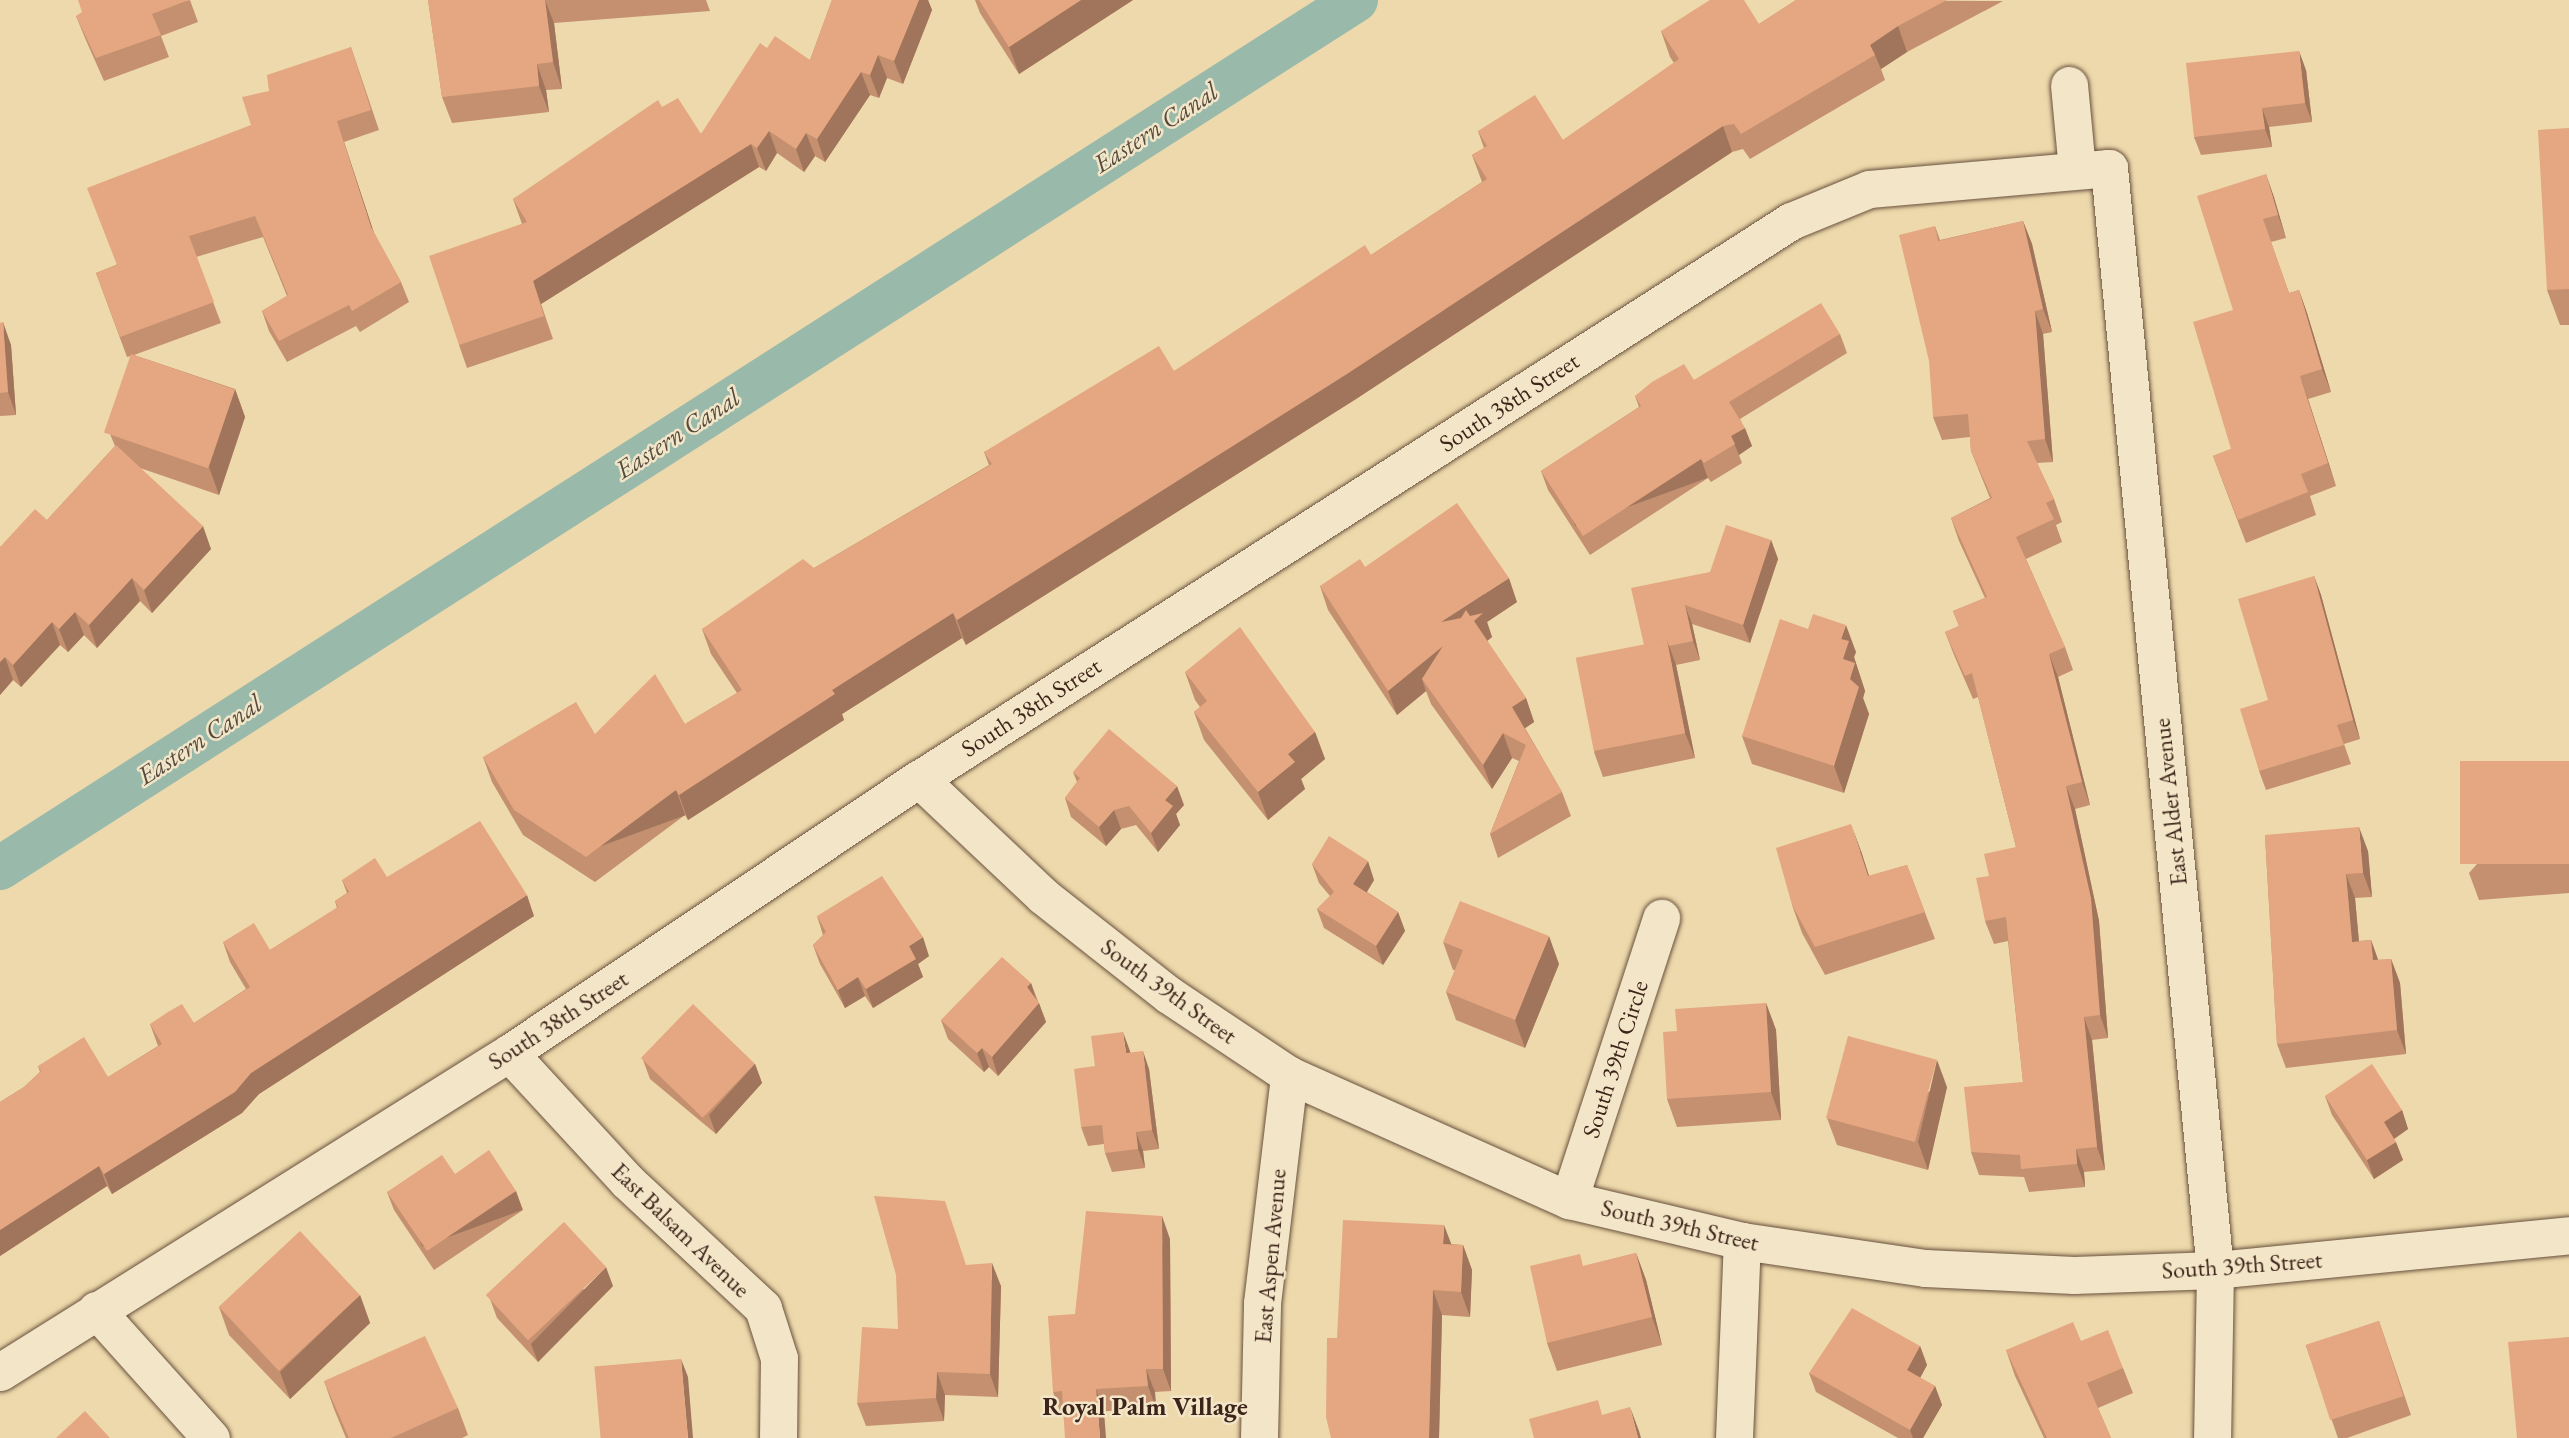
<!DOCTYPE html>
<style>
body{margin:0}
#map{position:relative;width:2569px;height:1438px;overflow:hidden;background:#edd9ab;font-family:"EB Garamond",serif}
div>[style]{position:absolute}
.canal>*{height:44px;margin:-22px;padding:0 22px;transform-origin:22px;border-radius:22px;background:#99baab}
.roads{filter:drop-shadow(0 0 2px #69513e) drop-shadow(0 0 2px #69513e)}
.street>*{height:37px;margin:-18.5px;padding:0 18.5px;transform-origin:18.5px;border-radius:18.5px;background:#f3e6c8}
.wall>*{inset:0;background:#c49070}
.shaded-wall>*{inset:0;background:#a0755b;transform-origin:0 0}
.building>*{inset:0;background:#e4a782;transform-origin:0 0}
span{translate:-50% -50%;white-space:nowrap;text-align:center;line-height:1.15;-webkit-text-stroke:5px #f3e6c8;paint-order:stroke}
.street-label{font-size:24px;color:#3d241a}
.water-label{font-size:26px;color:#544a3e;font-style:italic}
.neighbourhood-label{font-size:26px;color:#3d241a;font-weight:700}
</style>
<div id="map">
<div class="canal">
<div style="left:0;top:868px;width:1610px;rotate:-32.62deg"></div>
</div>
<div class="roads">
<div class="street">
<div style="left:2069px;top:85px;width:85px;rotate:84.6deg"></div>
<div style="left:919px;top:779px;width:170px;rotate:43.3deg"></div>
<div style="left:1043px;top:896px;width:160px;rotate:38.2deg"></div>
<div style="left:1169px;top:995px;width:144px;rotate:33.7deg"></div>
<div style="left:1289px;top:1075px;width:307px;rotate:24.1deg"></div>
<div style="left:1569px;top:1200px;width:178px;rotate:13.3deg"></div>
<div style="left:1742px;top:1241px;width:185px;rotate:8.4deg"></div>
<div style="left:1925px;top:1268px;width:149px;rotate:2.7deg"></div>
<div style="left:2074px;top:1275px;width:141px;rotate:-2deg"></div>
<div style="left:2215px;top:1270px;width:356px;rotate:-5.6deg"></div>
<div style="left:509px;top:1053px;width:174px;rotate:47.3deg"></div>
<div style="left:627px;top:1181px;width:186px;rotate:43deg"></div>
<div style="left:763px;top:1308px;width:52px;rotate:72.3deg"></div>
<div style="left:779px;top:1358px;width:80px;rotate:90.7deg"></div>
<div style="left:1569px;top:1200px;width:297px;rotate:-71.9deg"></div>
<div style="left:96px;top:1310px;width:172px;rotate:48.1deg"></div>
<div style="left:0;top:1372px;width:601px;rotate:-32.08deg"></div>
<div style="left:509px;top:1053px;width:493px;rotate:-33.8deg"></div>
<div style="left:919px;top:779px;width:1035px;rotate:-32.62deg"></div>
<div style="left:1791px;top:221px;width:84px;rotate:-22.3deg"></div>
<div style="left:1869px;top:189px;width:241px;rotate:-5deg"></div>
<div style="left:2109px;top:168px;width:1107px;rotate:84.51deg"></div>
<div style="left:2215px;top:1270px;width:168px;rotate:91deg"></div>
<div style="left:1259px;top:1438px;width:135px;rotate:-88.7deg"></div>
<div style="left:1262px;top:1303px;width:230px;rotate:-83.2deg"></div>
<div style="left:1734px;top:1438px;width:197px;rotate:-87.7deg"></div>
</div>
</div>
<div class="wall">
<div style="clip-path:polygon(190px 0,198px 22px,161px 36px,169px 57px,104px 81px,85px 38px,76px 16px)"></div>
<div style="clip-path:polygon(428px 0,706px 0,710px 11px,554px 23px,562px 89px,546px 90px,549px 112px,452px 123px,442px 97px)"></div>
<div style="clip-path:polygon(832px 0,928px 0,932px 10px,903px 84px,887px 78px,879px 98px,870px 95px,825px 162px,815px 156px,804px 172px,777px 153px,766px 171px,759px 167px,541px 304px,553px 339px,467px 368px,459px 345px,522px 224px,513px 199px,662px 107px,701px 134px,767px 48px,810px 60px)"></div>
<div style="clip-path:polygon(975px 0,1133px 0,1019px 74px,980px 13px)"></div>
<div style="clip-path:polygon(1796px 0,2003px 1px,1907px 52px,1881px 69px,1885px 80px,1750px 159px,1743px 149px,1732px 152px,1356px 399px,966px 645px,962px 638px,842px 714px,844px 720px,688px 820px,685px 815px,595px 882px,523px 835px,492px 782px,483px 757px,595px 734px,685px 724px,737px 693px,711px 654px,702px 629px,814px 568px,989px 465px,984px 452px,1174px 371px,1371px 255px,1482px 182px,1472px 155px,1484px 148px,1478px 131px,1563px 140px,1674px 63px,1670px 57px,1661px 31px,1759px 24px)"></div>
<div style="clip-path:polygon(351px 47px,379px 130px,344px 142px,373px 231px,401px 282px,409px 302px,360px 332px,356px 326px,287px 362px,269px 331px,262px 311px,287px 296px,263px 237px,196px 257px,221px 323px,134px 355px,235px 389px,245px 417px,219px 495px,140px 468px,211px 549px,152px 613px,140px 601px,97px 648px,84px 635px,68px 652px,60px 645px,21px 687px,13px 680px,0 695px,0 547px,47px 520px,115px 446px,110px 434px,131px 356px,127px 357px,96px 273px,116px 265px,251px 125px,269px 91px)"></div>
<div style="clip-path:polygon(2306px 70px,2312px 122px,2269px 127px,2272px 147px,2201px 155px,2194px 137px)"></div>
<div style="clip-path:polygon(2569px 128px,2569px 325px,2560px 325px,2547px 290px)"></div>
<div style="clip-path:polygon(2266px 174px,2286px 238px,2271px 242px,2289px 293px,2299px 290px,2307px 313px,2331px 392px,2308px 399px,2336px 486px,2310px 496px,2316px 515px,2246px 543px,2213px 456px,2231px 449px,2233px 310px)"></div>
<div style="clip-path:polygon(2023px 221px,2032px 244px,2052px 332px,2043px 334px,2053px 462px,2037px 463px,2054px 499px,2062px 522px,2056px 525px,2062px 542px,2026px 559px,2065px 647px,2073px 670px,2058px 677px,2090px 805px,2075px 809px,2099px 921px,2108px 1038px,2092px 1040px,2105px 1170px,2084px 1172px,2085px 1187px,2029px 1192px,2024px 1177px,1979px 1175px,1971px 1152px,2023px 1082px,2008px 941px,1994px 944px,1985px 921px,1989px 876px,2016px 847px,1978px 697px,1973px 699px,1954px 655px,1945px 632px,1959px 626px,1953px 611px,1985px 598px,1959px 541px,1951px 518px,1990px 498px,1971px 451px,1970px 437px,1942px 440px,1933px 417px,1935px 226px,1940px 240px)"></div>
<div style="clip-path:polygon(0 323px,11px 345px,16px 415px,0 416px)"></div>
<div style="clip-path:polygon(1840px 334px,1847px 353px,1740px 419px,1752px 446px,1739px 455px,1742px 463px,1711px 482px,1708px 478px,1590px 555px,1548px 490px,1541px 471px,1639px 407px,1635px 396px,1694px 380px)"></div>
<div style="clip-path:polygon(1771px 540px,1778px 559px,1750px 643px,1692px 624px,1700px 660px,1676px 665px,1695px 758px,1603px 777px,1594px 752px,1644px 645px,1710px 572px)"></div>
<div style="clip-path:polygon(1365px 567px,1517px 602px,1487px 622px,1492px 637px,1487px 641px,1526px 698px,1534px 722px,1525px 728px,1562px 792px,1571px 816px,1498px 858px,1490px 834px,1519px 761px,1512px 758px,1492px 789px,1431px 704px,1426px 691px,1397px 715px,1328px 610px,1320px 586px)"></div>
<div style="clip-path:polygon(2314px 576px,2321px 595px,2360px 739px,2344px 744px,2351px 764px,2266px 790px,2259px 771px,2268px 700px)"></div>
<div style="clip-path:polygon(1808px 629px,1856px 652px,1854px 657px,1865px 691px,1863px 698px,1869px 714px,1844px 793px,1752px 764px,1742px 736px)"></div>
<div style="clip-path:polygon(1185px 672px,1315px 732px,1325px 759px,1301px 779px,1305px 789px,1268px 820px,1204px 740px,1194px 712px,1200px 707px,1195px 700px)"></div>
<div style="clip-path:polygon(2569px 761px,2569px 893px,2479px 900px,2469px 873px)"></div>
<div style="clip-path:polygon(1073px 772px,1184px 805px,1176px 814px,1180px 825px,1158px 852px,1136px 825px,1121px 829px,1106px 846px,1071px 817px,1065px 798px,1077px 782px)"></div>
<div style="clip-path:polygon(2265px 835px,2368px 851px,2372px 897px,2355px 898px,2359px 941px,2371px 940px,2378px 960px,2391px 959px,2400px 983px,2406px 1054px,2286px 1068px,2277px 1044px)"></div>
<div style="clip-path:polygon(1861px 851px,1869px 876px,1907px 865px,1935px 939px,1825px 975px,1802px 933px,1792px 905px)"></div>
<div style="clip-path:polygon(1312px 864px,1374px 880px,1367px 892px,1398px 912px,1405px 931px,1383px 965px,1324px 928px,1317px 909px,1330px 896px,1319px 883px)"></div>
<div style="clip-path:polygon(387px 877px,534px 916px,259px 1094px,242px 1113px,112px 1194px,107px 1186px,0 1256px,0 1102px,24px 1087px,40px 1072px,38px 1066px,108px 1077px,158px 1046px,150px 1024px,194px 1023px,246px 989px,230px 962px,223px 942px,270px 950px,337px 908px,335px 901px,347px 893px,342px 880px)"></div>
<div style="clip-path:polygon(817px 916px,929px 956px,918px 964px,923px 977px,873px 1008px,865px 996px,845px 1008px,820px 964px,813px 945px,823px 935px)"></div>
<div style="clip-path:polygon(1443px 942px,1559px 964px,1525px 1048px,1456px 1020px,1446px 992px,1455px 970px,1453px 970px)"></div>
<div style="clip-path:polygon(1031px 983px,1046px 1022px,998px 1076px,989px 1067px,984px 1072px,948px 1039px,941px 1020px)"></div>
<div style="clip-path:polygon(1766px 1003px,1776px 1030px,1781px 1120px,1677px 1127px,1667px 1099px,1677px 1031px)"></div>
<div style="clip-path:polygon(1130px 1052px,1149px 1069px,1159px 1149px,1143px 1151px,1145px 1168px,1112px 1172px,1105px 1153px,1104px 1144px,1088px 1146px,1081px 1127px,1095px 1066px)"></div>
<div style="clip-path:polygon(643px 1060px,755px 1064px,762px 1083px,716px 1134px,650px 1079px)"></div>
<div style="clip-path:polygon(1947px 1087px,1928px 1170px,1837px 1145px,1827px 1118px)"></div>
<div style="clip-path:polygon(2325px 1096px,2402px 1110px,2408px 1129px,2394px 1139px,2403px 1160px,2374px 1179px,2332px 1115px)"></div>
<div style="clip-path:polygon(455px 1174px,523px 1210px,434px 1270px,394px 1210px,387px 1192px)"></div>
<div style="clip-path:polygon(1170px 1239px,1171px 1391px,1155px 1392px,1156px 1408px,1061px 1414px,1053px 1392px,1075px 1314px)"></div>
<div style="clip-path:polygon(1451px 1244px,1463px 1245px,1472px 1270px,1470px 1317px,1442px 1315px,1439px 1438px,1331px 1438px,1337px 1338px)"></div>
<div style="clip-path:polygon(1636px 1253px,1646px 1280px,1662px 1345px,1557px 1371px,1547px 1343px,1584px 1266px)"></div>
<div style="clip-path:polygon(967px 1265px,1001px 1286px,998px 1397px,945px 1395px,944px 1421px,866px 1426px,857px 1403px,898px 1329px)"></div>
<div style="clip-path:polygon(613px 1286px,538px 1362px,497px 1318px,490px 1299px)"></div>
<div style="clip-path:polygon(360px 1295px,370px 1323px,290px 1399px,229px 1335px,219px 1307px)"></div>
<div style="clip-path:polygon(2379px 1321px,2411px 1415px,2347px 1438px,2338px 1438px,2306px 1346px)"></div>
<div style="clip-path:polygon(2081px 1341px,2123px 1368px,2133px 1393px,2098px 1408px,2111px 1438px,2044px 1438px,2015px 1376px,2006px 1350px)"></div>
<div style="clip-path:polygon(1920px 1346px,1927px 1365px,1920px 1378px,1935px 1386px,1942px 1405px,1923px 1438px,1898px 1438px,1816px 1392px,1809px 1373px)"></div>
<div style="clip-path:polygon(324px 1381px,458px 1408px,468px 1435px,462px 1438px,346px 1438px,334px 1409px)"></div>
</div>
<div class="shaded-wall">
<div style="clip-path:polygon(545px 0,554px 23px,562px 89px,553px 62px)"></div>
<div style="clip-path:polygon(919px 0,928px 0,932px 10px,903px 84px,894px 61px)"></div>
<div style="clip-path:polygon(1081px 0,1133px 0,1019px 74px,1009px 47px)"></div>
<div style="clip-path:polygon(1898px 26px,1907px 52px,1881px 69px,1875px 55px,1870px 45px)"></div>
<div style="clip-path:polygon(2299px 51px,2306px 70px,2312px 122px,2305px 103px)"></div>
<div style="clip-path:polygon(878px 55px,887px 78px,879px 98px,870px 75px)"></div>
<div style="clip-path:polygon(537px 64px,546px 90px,549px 112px,539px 86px)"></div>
<div style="clip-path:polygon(861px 72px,870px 95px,825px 162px,817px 139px)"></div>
<div style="clip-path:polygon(2262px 108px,2269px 127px,2272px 147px,2265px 129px)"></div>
<div style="clip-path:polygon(337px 121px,344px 142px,379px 248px,371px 227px)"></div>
<div style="clip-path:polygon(1723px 126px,1732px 152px,1356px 399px,966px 645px,957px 620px)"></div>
<div style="clip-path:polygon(769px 131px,777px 153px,766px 171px,757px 148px)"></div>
<div style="clip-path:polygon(806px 133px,815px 156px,804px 172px,796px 149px)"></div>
<div style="clip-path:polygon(751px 144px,759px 167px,541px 304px,553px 339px,533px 281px)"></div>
<div style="clip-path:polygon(2266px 174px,2274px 197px,2286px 238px,2278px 215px)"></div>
<div style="clip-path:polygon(2023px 221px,2032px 244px,2052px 332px,2043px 309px)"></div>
<div style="clip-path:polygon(2299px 290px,2307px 313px,2331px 392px,2322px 369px)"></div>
<div style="clip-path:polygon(2035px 311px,2043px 334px,2053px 462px,2045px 439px)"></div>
<div style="clip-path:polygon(3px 322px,11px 345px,16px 415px,8px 392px)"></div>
<div style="clip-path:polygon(2300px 376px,2308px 399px,2336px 486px,2328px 463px)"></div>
<div style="clip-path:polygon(235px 389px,245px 417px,219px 495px,209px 467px)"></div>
<div style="clip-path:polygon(1745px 428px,1752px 446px,1739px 455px,1731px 436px)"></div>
<div style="left:1701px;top:459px;width:20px;height:141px;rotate:70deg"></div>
<div style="clip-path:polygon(203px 526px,211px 549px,152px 613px,144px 590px)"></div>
<div style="clip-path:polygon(1771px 540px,1778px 559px,1750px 643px,1743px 625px)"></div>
<div style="clip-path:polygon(2314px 576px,2321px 595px,2360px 739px,2353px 720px)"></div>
<div style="clip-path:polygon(132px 578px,140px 601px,97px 648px,89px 625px)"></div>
<div style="clip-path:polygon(1509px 578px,1517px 602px,1487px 622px,1492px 637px,1482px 645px,1441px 622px)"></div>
<div style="clip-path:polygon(1685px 605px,1692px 624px,1700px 660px,1693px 641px)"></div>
<div style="clip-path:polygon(75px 612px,84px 635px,68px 652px,59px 629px)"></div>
<div style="clip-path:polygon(953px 613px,962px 638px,842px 714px,844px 720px,688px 820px,679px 795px,832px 690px)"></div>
<div style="clip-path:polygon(52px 622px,60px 645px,21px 687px,13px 665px)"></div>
<div style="clip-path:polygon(1846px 625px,1856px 652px,1854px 657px,1865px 691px,1863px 698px,1869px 714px,1844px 793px,1834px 766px,1850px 679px,1843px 659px,1841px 639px)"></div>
<div style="clip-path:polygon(1667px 640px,1676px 665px,1695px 758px,1685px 733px)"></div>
<div style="clip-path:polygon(1443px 646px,1422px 679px,1426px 691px,1397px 715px,1388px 691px)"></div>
<div style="clip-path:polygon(2049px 654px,2058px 677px,2090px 805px,2082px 782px)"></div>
<div style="clip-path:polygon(5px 657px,13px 680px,0 695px,0 662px)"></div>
<div style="clip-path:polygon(1526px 698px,1534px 722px,1521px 731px,1512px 707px)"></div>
<div style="clip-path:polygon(1315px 732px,1325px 759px,1301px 779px,1305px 789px,1268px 820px,1258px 792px,1288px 754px)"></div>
<div style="clip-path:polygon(1503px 733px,1512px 758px,1492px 789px,1483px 765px)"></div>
<div style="clip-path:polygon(1177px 786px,1184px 805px,1176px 814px,1180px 825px,1158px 852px,1151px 833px,1165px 800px)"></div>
<div style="clip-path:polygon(2066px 786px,2075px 809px,2099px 921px,2108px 1038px,2100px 1015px)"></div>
<div style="left:676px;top:790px;width:27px;height:112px;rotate:70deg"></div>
<div style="clip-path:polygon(1114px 810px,1121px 829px,1106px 846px,1099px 827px)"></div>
<div style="clip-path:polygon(1851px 824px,1861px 851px,1878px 904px,1868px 876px)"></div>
<div style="clip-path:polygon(2359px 827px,2368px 851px,2372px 897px,2363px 873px)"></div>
<div style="clip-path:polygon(1368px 861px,1374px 880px,1360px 903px,1353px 884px)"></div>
<div style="clip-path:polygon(2346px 874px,2355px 898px,2361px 966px,2352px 942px)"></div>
<div style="clip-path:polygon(527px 895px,534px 916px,259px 1094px,242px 1113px,112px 1194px,104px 1174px,251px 1073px)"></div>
<div style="clip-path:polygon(1398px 912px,1405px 931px,1383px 965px,1376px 946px)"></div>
<div style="clip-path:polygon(1549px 936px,1559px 964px,1525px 1048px,1515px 1020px)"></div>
<div style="clip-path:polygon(923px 937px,929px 956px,918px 964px,923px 977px,873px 1008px,866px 989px,909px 946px)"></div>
<div style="clip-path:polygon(2371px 940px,2380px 965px,2373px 960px)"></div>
<div style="clip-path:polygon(2391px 959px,2400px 983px,2406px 1054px,2397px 1030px)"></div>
<div style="clip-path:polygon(858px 977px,865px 996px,845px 1008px,838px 990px)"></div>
<div style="clip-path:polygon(1031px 983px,1037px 1002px,1027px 987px)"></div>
<div style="clip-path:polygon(1039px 1003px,1046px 1022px,998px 1076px,992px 1057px)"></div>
<div style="clip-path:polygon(1766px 1003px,1776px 1030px,1781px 1120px,1771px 1092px)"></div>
<div style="clip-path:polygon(2084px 1017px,2092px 1040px,2105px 1170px,2097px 1147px)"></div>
<div style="clip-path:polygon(1123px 1032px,1130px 1051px,1133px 1071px,1126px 1053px)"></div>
<div style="clip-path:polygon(982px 1048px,989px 1067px,984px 1072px,977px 1053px)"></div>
<div style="clip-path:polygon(1143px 1051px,1149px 1069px,1159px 1149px,1152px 1130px)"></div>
<div style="clip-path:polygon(1937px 1060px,1947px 1087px,1928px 1170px,1918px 1142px)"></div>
<div style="clip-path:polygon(755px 1064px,762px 1083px,716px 1134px,709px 1115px)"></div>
<div style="clip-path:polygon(2402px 1110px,2408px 1129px,2391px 1141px,2384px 1122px)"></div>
<div style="clip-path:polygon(1136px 1132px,1143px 1151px,1145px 1168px,1138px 1149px)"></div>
<div style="clip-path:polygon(2396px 1142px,2403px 1160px,2374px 1179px,2367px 1160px)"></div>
<div style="clip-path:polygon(2076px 1149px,2084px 1172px,2085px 1187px,2077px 1164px)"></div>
<div style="clip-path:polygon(99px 1166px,107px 1186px,0 1256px,0 1230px)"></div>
<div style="left:516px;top:1191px;width:20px;height:107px;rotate:70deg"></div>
<div style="clip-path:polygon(1162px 1216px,1170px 1239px,1171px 1391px,1163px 1369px)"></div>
<div style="clip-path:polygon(1444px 1225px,1454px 1251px,1443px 1244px)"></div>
<div style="clip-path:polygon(1463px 1245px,1472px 1270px,1470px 1317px,1461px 1292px)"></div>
<div style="clip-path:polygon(1636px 1253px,1646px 1280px,1662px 1345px,1652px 1317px)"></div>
<div style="clip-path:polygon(992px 1263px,1001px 1286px,998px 1397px,990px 1374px)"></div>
<div style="clip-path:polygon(606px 1267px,613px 1286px,538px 1362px,531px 1344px)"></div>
<div style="clip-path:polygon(1433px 1290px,1442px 1315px,1439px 1438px,1429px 1438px)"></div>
<div style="clip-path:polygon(360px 1295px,370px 1323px,290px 1399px,280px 1372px)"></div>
<div style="clip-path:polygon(1920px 1346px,1927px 1365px,1914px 1389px,1907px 1370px)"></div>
<div style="clip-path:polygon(681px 1359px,688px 1377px,693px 1438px,688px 1438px)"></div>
<div style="clip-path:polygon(1146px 1369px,1155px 1392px,1156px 1408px,1148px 1386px)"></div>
<div style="clip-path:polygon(937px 1372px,945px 1395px,944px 1421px,936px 1398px)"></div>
<div style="clip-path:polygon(1935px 1386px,1942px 1405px,1923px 1438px,1913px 1438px,1910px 1430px)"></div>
<div style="clip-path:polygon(1096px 1389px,1104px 1411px,1106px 1438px,1100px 1438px)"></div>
<div style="clip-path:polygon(1630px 1407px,1639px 1431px,1641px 1438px,1638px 1438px)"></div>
</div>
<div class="building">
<div style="clip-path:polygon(78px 0,189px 0,152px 14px,161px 35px,96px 58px,76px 16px,82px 12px)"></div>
<div style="clip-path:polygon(428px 0,545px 0,553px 62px,537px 64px,539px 86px,442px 97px)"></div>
<div style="clip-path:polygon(832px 0,919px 0,894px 61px,878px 55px,870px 75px,861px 72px,817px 139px,806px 133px,796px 149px,769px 131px,757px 148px,751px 144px,533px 281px,544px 316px,459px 345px,429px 256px,527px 222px,513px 199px,658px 100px,662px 107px,678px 98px,701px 134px,760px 43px,767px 48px,775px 36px,810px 60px)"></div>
<div style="clip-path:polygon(979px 0,1081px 0,1009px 47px)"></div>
<div style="clip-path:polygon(1710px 0,1744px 0,1759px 24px,1796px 0,1947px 0,1898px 26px,1870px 45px,1875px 55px,1741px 134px,1734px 124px,1723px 126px,1347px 374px,957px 620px,953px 613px,832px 690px,835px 694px,679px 795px,676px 790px,586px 857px,514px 810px,483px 757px,576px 702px,595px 734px,655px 674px,685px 724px,742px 690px,702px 629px,803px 559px,814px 568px,992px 464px,984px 452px,1159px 346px,1174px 371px,1365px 245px,1371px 255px,1487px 179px,1472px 155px,1487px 146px,1478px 131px,1535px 95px,1563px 140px,1679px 59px,1661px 31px)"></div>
<div style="clip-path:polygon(351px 47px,371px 110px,337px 121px,371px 227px,401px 282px,352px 311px,349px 305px,279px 341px,262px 311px,288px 295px,255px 216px,189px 236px,214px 302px,120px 337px,96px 273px,117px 265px,87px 188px,251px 125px,242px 97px,269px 91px,267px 75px)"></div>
<div style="clip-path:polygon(2299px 51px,2305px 103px,2262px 108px,2265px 129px,2194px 137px,2186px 63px)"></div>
<div style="clip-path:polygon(2569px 128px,2569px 289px,2547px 290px,2538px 130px)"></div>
<div style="clip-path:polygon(2266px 174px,2278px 215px,2263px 219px,2289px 293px,2299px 290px,2322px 369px,2300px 376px,2328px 463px,2301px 474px,2308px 492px,2238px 520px,2213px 456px,2231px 449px,2193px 322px,2233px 310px,2197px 196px)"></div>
<div style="clip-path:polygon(2023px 221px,2043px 309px,2035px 311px,2045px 439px,2027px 441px,2054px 499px,2046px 503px,2054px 519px,2016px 537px,2065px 647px,2049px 654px,2082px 782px,2066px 786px,2091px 898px,2100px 1015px,2084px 1017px,2097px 1147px,2076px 1149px,2077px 1164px,2021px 1169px,2020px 1155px,1971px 1152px,1964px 1087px,2023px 1082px,2006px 917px,1985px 921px,1976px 878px,1989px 876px,1984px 854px,2016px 847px,1972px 673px,1965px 676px,1945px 632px,1959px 626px,1953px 611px,1987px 597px,1951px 518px,1992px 498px,1971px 451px,1968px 414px,1933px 417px,1929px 361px,1899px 235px,1935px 226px,1938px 241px)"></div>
<div style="clip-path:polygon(1821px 303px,1840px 334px,1729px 402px,1745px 428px,1731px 436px,1735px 444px,1704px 463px,1701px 459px,1583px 536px,1541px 471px,1641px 406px,1635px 396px,1652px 382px,1684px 364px,1694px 380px)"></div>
<div style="clip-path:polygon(3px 322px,8px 392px,0 393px,0 323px)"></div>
<div style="left:131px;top:354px;width:110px;height:83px;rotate:19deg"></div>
<div style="clip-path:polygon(116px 445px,203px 526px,144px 590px,132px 578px,89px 625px,75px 612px,59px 629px,52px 622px,13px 665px,5px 657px,0 662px,0 547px,35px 509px,47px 520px)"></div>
<div style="clip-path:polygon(1457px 503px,1509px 578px,1441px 622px,1461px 618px,1466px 610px,1470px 616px,1483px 613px,1474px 621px,1526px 698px,1512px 707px,1562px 792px,1490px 834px,1526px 745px,1503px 733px,1483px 765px,1422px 679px,1443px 646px,1388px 691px,1320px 586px,1360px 559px,1365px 567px)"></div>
<div style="clip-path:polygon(1726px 525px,1771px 540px,1743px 625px,1685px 605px,1693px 641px,1669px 646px,1667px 640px,1644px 645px,1631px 588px,1710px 572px)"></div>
<div style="clip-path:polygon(2314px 576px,2353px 720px,2337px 725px,2344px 745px,2259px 771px,2240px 709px,2268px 700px,2238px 599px)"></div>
<div style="clip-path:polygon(1813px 614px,1846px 625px,1841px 639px,1849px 641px,1843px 659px,1855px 663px,1850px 679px,1859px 687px,1834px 766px,1742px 736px,1780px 619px,1808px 629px)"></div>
<div style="clip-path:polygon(1240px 627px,1315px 732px,1288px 754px,1295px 762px,1258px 792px,1194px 712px,1207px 701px,1185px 672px)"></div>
<div style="left:1667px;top:640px;width:95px;height:93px;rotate:79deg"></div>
<div style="clip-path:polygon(1109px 729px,1177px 786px,1165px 800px,1173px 806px,1151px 833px,1129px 806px,1114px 810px,1099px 827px,1065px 798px,1080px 778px,1073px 772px)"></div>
<div style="left:2569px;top:761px;width:103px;height:109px;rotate:90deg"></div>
<div style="clip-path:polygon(480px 821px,527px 895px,251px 1073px,235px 1092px,104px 1174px,99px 1166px,0 1230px,0 1102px,24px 1087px,41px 1071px,38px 1066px,84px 1037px,108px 1077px,162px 1044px,150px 1024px,168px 1012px,182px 1004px,194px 1023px,250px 987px,223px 942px,254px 923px,270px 950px,338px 907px,335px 901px,349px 892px,342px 880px,375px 858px,387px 877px)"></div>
<div style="clip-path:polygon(1851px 824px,1868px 876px,1907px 865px,1925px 912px,1815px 947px,1792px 905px,1776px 848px)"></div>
<div style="clip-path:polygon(2359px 827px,2363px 873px,2346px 874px,2352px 942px,2371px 940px,2373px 960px,2391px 959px,2397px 1030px,2277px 1044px,2265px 835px)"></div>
<div style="clip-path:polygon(1329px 836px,1368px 861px,1353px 884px,1398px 912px,1376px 946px,1317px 909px,1334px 892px,1312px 864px)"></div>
<div style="clip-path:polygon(882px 876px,923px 937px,909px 946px,916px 959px,866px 989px,858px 977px,838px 990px,813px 945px,826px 932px,817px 916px)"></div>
<div style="clip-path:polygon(1460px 901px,1549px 936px,1515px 1020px,1446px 992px,1463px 950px,1443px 942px)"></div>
<div style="clip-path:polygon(1002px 957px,1031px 983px,1027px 987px,1039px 1003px,992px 1057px,982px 1048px,977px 1053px,941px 1020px)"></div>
<div style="clip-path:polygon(1766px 1003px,1771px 1092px,1667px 1099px,1663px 1032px,1677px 1031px,1675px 1009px)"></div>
<div style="left:693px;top:1004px;width:86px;height:75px;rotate:44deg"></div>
<div style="clip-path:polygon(1123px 1032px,1126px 1053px,1143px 1051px,1152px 1130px,1136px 1132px,1138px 1149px,1105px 1153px,1102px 1125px,1081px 1127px,1074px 1069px,1095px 1066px,1091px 1036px)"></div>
<div style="left:1848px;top:1036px;width:92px;height:85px;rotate:15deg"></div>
<div style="clip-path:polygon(2372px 1064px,2402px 1110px,2384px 1122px,2396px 1142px,2367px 1160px,2325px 1096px)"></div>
<div style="clip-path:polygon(489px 1150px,516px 1191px,427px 1251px,387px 1192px,442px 1155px,455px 1174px)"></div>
<div style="clip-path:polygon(874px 1196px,945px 1201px,966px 1265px,992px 1263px,990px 1374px,937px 1372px,936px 1398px,857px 1403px,862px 1327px,898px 1329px,896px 1275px)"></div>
<div style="clip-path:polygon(1086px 1211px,1162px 1216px,1163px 1369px,1146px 1369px,1148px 1386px,1096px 1389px,1100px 1438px,1065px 1438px,1062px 1391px,1053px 1392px,1048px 1316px,1075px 1314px)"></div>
<div style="clip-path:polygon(1343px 1220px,1444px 1225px,1443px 1244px,1463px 1245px,1461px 1292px,1433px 1290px,1429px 1438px,1331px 1438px,1326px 1417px,1327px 1338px,1337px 1338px)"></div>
<div style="left:564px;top:1222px;width:62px;height:107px;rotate:47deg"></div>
<div style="left:300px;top:1231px;width:88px;height:111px;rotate:47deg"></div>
<div style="clip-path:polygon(1636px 1253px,1652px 1317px,1547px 1343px,1530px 1266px,1580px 1254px,1583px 1266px)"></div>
<div style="clip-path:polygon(1852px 1308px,1920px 1346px,1907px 1370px,1935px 1386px,1910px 1430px,1809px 1373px)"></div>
<div style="left:2379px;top:1321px;width:79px;height:77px;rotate:72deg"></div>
<div style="clip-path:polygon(2073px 1322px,2081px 1341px,2108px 1330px,2123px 1368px,2087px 1383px,2111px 1438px,2047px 1438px,2006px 1350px)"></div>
<div style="clip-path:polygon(425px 1336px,458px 1408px,391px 1438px,349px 1438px,324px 1381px)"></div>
<div style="clip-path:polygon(2569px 1337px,2569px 1438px,2517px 1438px,2508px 1342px)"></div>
<div style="left:681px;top:1359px;width:79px;height:87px;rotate:85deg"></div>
<div style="clip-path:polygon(1598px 1400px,1602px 1415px,1630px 1407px,1638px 1438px,1534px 1438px,1529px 1419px)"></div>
<div style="clip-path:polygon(85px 1411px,110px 1438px,56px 1438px)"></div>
</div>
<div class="street-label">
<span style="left:1509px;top:402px;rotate:-33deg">South 38th Street</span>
<span style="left:1031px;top:707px;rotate:-33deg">South 38th Street</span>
<span style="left:2170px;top:802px;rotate:-96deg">East Alder Avenue</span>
<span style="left:1169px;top:991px;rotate:36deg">South 39th Street</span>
<span style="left:558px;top:1020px;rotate:-33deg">South 38th Street</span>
<span style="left:1615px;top:1059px;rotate:-72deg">South 39th Circle</span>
<span style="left:1680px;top:1225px;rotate:13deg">South 39th Street</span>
<span style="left:681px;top:1230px;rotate:44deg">East Balsam Avenue</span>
<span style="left:1270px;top:1256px;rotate:-85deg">East Aspen Avenue</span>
<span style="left:2242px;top:1265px;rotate:-4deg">South 39th Street</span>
</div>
<div class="water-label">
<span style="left:1156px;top:128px;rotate:-33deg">Eastern Canal</span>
<span style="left:678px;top:434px;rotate:-33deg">Eastern Canal</span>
<span style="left:200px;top:740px;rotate:-33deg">Eastern Canal</span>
</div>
<div class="neighbourhood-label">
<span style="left:1145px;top:1407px">Royal Palm Village</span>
</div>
</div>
